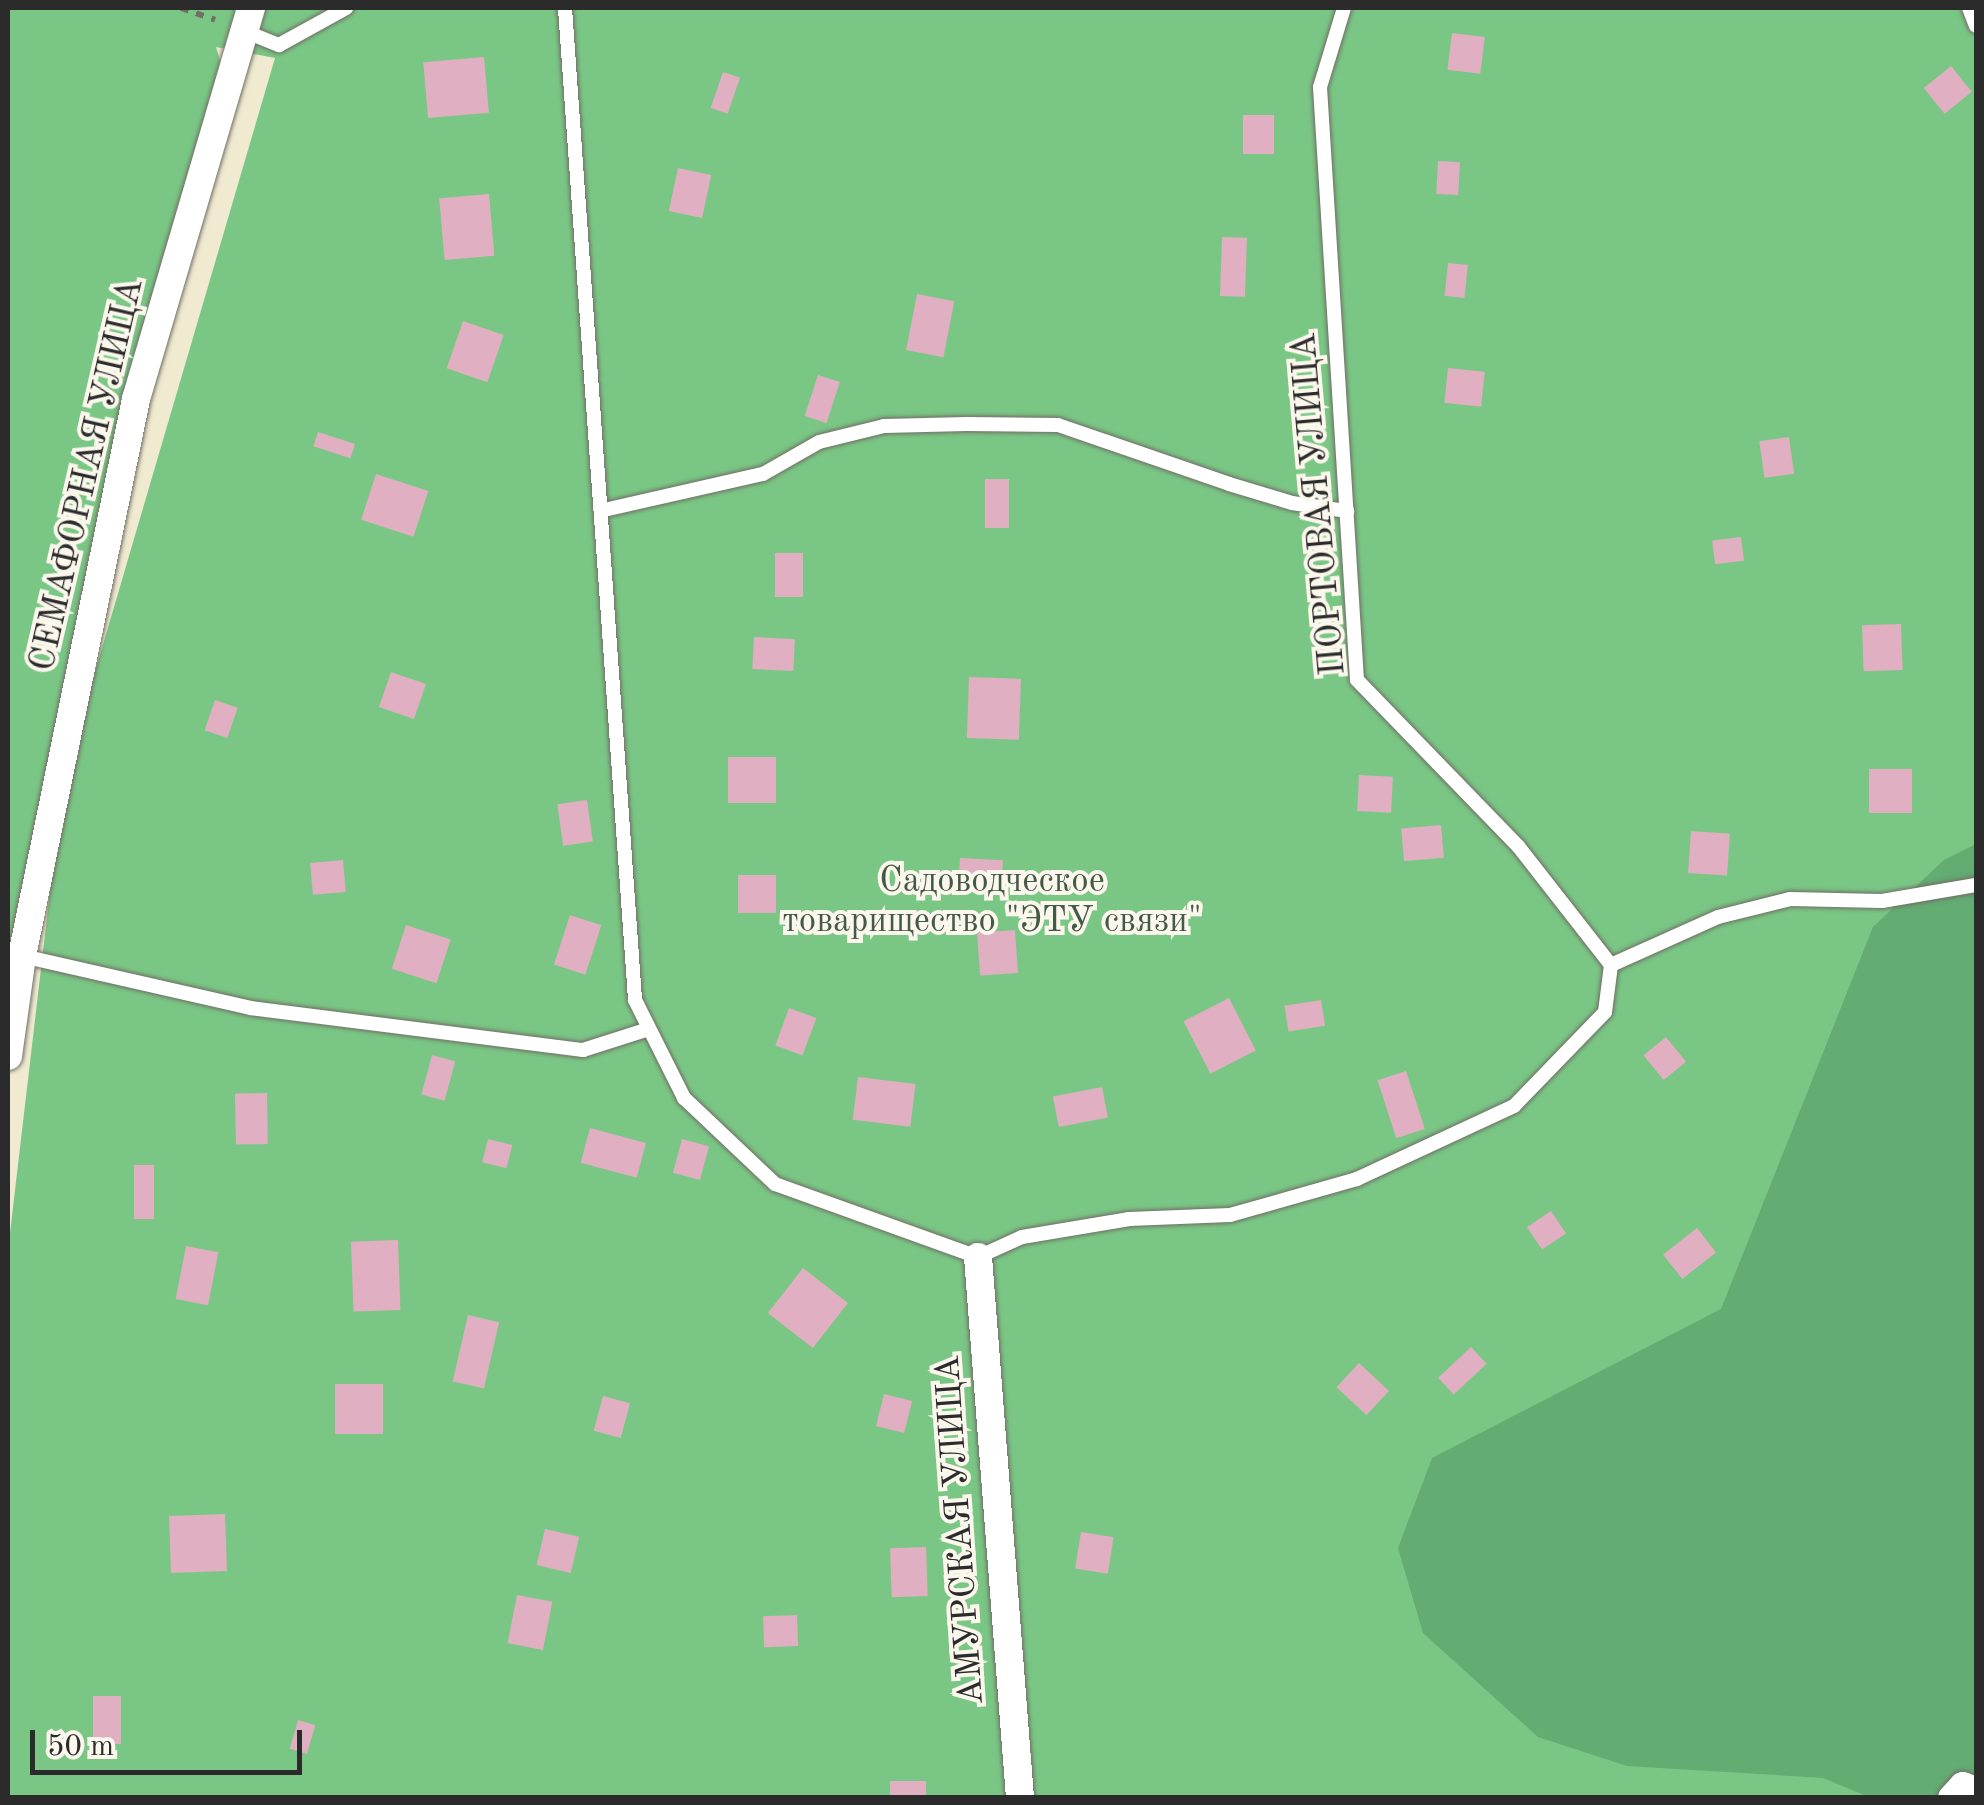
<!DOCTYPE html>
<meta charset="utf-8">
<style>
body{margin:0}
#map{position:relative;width:1984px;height:1805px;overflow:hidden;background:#f0ead1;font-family:"Old Standard TT",serif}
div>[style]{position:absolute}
.green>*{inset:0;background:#7ac785}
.forest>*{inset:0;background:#63ac72}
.building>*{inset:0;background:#e0afc1;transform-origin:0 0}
.path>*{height:6px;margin-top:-3px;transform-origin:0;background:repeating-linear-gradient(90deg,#706e65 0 8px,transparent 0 16px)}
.roads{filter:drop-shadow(0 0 2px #706e65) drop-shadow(0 0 2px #706e65)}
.lane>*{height:14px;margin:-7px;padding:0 7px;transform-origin:7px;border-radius:7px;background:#fff}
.street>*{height:28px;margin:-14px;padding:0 14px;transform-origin:14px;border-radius:14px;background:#fff}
span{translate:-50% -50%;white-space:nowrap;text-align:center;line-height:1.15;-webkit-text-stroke:8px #fbf7ec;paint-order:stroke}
.street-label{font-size:35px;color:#2b2b2b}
.park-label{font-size:35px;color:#435a46}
.frame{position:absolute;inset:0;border:10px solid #2b2b2b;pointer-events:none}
.scale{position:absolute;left:30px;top:1730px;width:272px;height:45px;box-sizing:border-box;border:5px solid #2b2b2b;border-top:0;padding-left:12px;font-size:30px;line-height:35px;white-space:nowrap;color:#2b2b2b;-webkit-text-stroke:8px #fbf7ec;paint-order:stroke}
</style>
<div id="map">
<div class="green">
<div style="clip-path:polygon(8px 8px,1976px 8px,1976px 1747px,1942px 1797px,8px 1797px,8px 1250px,63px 781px,275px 58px,216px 47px,222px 67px,8px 963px)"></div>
</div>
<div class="forest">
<div style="clip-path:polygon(1976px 844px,1976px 1797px,1869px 1797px,1823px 1778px,1627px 1766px,1538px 1737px,1423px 1633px,1398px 1548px,1432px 1458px,1721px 1309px,1873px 927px,1944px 860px)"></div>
</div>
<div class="building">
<div style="left:1452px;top:33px;width:33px;height:37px;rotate:7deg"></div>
<div style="left:484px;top:57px;width:56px;height:61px;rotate:85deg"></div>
<div style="left:1951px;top:66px;width:33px;height:35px;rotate:51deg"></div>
<div style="left:723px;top:72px;width:18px;height:38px;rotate:19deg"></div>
<div style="left:1243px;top:115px;width:31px;height:39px"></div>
<div style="left:1438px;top:161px;width:22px;height:33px;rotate:3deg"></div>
<div style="left:678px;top:168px;width:34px;height:44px;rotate:12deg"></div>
<div style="left:489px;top:194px;width:62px;height:50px;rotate:85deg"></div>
<div style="left:1222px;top:237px;width:25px;height:59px;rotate:2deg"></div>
<div style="left:1448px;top:263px;width:20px;height:33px;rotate:6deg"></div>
<div style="left:917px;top:294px;width:38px;height:57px;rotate:11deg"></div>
<div style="left:463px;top:321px;width:43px;height:50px;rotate:19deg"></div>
<div style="left:1448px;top:368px;width:37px;height:35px;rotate:6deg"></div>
<div style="left:818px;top:375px;width:23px;height:43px;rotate:18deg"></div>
<div style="left:318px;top:432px;width:39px;height:15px;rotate:18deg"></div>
<div style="left:1789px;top:437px;width:37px;height:30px;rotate:82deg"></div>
<div style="left:376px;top:474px;width:55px;height:48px;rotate:18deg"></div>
<div style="left:985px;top:479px;width:24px;height:49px"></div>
<div style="left:1741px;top:537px;width:24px;height:29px;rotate:83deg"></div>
<div style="left:775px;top:553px;width:28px;height:44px"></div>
<div style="left:1901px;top:624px;width:46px;height:39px;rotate:88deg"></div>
<div style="left:754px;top:637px;width:41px;height:32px;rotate:3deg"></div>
<div style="left:391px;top:672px;width:37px;height:37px;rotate:19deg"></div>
<div style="left:969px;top:677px;width:52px;height:61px;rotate:2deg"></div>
<div style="left:215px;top:700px;width:24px;height:32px;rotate:19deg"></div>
<div style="left:728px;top:757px;width:48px;height:46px"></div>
<div style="left:1869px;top:769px;width:43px;height:44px"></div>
<div style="left:1359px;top:775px;width:34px;height:36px;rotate:3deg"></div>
<div style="left:587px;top:800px;width:42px;height:30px;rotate:82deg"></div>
<div style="left:1441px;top:825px;width:33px;height:40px;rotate:85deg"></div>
<div style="left:1691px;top:831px;width:39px;height:42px;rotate:4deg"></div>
<div style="left:960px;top:858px;width:43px;height:33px;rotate:3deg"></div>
<div style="left:343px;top:860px;width:32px;height:33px;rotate:85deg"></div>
<div style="left:738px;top:875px;width:38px;height:38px"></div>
<div style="left:570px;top:915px;width:33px;height:52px;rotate:18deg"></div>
<div style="left:406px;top:925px;width:47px;height:46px;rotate:18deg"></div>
<div style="left:1015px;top:930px;width:43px;height:38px;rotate:86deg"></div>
<div style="left:1229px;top:998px;width:59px;height:51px;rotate:63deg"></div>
<div style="left:1321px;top:1000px;width:26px;height:37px;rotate:81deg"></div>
<div style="left:789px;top:1008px;width:29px;height:40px;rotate:20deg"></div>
<div style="left:1666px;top:1037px;width:32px;height:29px;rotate:51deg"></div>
<div style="left:432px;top:1055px;width:24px;height:41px;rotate:15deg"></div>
<div style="left:1406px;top:1071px;width:61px;height:30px;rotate:72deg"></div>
<div style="left:858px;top:1077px;width:58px;height:43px;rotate:7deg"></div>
<div style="left:1102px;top:1087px;width:31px;height:50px;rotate:79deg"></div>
<div style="left:267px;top:1093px;width:51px;height:32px;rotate:89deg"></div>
<div style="left:590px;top:1128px;width:58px;height:36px;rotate:15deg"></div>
<div style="left:488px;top:1139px;width:25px;height:24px;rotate:14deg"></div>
<div style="left:682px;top:1139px;width:28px;height:35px;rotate:15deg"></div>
<div style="left:134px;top:1165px;width:20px;height:54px"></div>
<div style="left:1551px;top:1211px;width:27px;height:29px;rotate:56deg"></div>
<div style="left:1697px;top:1228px;width:31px;height:43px;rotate:52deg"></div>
<div style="left:398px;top:1240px;width:70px;height:47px;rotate:88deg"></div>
<div style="left:186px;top:1246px;width:33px;height:54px;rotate:11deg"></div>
<div style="left:803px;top:1268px;width:57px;height:57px;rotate:38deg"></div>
<div style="left:468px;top:1315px;width:32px;height:68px;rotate:13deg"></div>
<div style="left:1471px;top:1347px;width:23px;height:45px;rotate:47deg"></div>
<div style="left:1359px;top:1363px;width:41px;height:33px;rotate:43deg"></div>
<div style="left:383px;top:1384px;width:50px;height:48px;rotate:90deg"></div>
<div style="left:884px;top:1394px;width:29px;height:33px;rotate:14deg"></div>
<div style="left:603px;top:1396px;width:28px;height:36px;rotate:15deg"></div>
<div style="left:225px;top:1514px;width:57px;height:56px;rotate:88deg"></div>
<div style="left:545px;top:1529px;width:35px;height:37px;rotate:13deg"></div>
<div style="left:1081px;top:1532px;width:33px;height:37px;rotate:9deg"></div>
<div style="left:926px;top:1547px;width:49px;height:36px;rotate:88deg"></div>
<div style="left:517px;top:1595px;width:36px;height:49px;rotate:11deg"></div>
<div style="left:797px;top:1615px;width:31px;height:34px;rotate:88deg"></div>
<div style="left:93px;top:1696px;width:28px;height:48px"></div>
<div style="left:298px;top:1720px;width:18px;height:30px;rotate:16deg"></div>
<div style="left:890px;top:1781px;width:36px;height:17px"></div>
</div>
<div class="path">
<div style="left:181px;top:8px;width:36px;rotate:19deg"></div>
</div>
<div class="roads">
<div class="lane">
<div style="left:565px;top:8px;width:994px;rotate:85.96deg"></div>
<div style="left:635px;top:1000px;width:110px;rotate:63.4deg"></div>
<div style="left:684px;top:1098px;width:125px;rotate:43.4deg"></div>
<div style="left:775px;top:1184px;width:216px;rotate:19.8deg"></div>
<div style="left:978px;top:1257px;width:48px;rotate:-24.4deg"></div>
<div style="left:1022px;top:1237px;width:109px;rotate:-9.5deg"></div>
<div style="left:1129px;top:1219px;width:101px;rotate:-2.3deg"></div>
<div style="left:1230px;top:1215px;width:132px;rotate:-15.8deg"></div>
<div style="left:1357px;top:1179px;width:173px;rotate:-24.9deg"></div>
<div style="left:1514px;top:1106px;width:131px;rotate:-45.9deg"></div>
<div style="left:1605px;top:1012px;width:47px;rotate:-82.7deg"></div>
<div style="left:1344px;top:8px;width:83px;rotate:106.9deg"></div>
<div style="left:1320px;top:87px;width:594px;rotate:86.43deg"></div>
<div style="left:1357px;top:680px;width:231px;rotate:45.9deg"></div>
<div style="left:1518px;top:846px;width:151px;rotate:52deg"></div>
<div style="left:1969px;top:8px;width:19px;rotate:69deg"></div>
<div style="left:244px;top:31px;width:38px;rotate:22deg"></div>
<div style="left:279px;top:45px;width:77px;rotate:-28.9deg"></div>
<div style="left:604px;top:510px;width:163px;rotate:-12.8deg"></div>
<div style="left:763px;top:474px;width:64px;rotate:-29.7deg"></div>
<div style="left:819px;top:442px;width:67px;rotate:-13.8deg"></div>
<div style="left:884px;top:426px;width:83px;rotate:-1.4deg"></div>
<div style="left:967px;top:424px;width:91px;rotate:0.6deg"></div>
<div style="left:1058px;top:425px;width:181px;rotate:19deg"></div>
<div style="left:1229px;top:484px;width:66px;rotate:16.8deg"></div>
<div style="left:1292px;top:503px;width:56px;rotate:8.3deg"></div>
<div style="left:22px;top:956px;width:234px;rotate:12.8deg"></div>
<div style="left:250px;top:1008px;width:336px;rotate:7.2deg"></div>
<div style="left:583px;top:1050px;width:69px;rotate:-17.7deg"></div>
<div style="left:1611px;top:965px;width:117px;rotate:-24.2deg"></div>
<div style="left:1718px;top:917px;width:74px;rotate:-14deg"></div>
<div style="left:1790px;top:899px;width:92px;rotate:1.2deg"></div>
<div style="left:1882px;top:901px;width:95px;rotate:-9.7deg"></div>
</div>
<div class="street">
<div style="left:8px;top:1056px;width:101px;rotate:-82deg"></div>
<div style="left:22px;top:956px;width:569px;rotate:-78.43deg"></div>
<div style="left:136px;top:399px;width:408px;rotate:-73.6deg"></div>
<div style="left:978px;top:1257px;width:543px;rotate:85.56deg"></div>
<div style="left:1952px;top:1798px;width:16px;rotate:-47deg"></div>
<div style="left:1963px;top:1786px;width:14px;rotate:21deg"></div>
</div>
</div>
<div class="street-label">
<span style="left:88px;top:475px;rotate:-77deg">СЕМАФОРНАЯ УЛИЦА</span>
<span style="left:1320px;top:504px;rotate:-95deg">ПОРТОВАЯ УЛИЦА</span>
<span style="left:961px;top:1530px;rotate:-94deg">АМУРСКАЯ УЛИЦА</span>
</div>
<div class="park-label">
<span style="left:992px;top:902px">Садоводческое<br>товарищество "ЭТУ связи"</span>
</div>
<div class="frame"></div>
<div class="scale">50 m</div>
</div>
